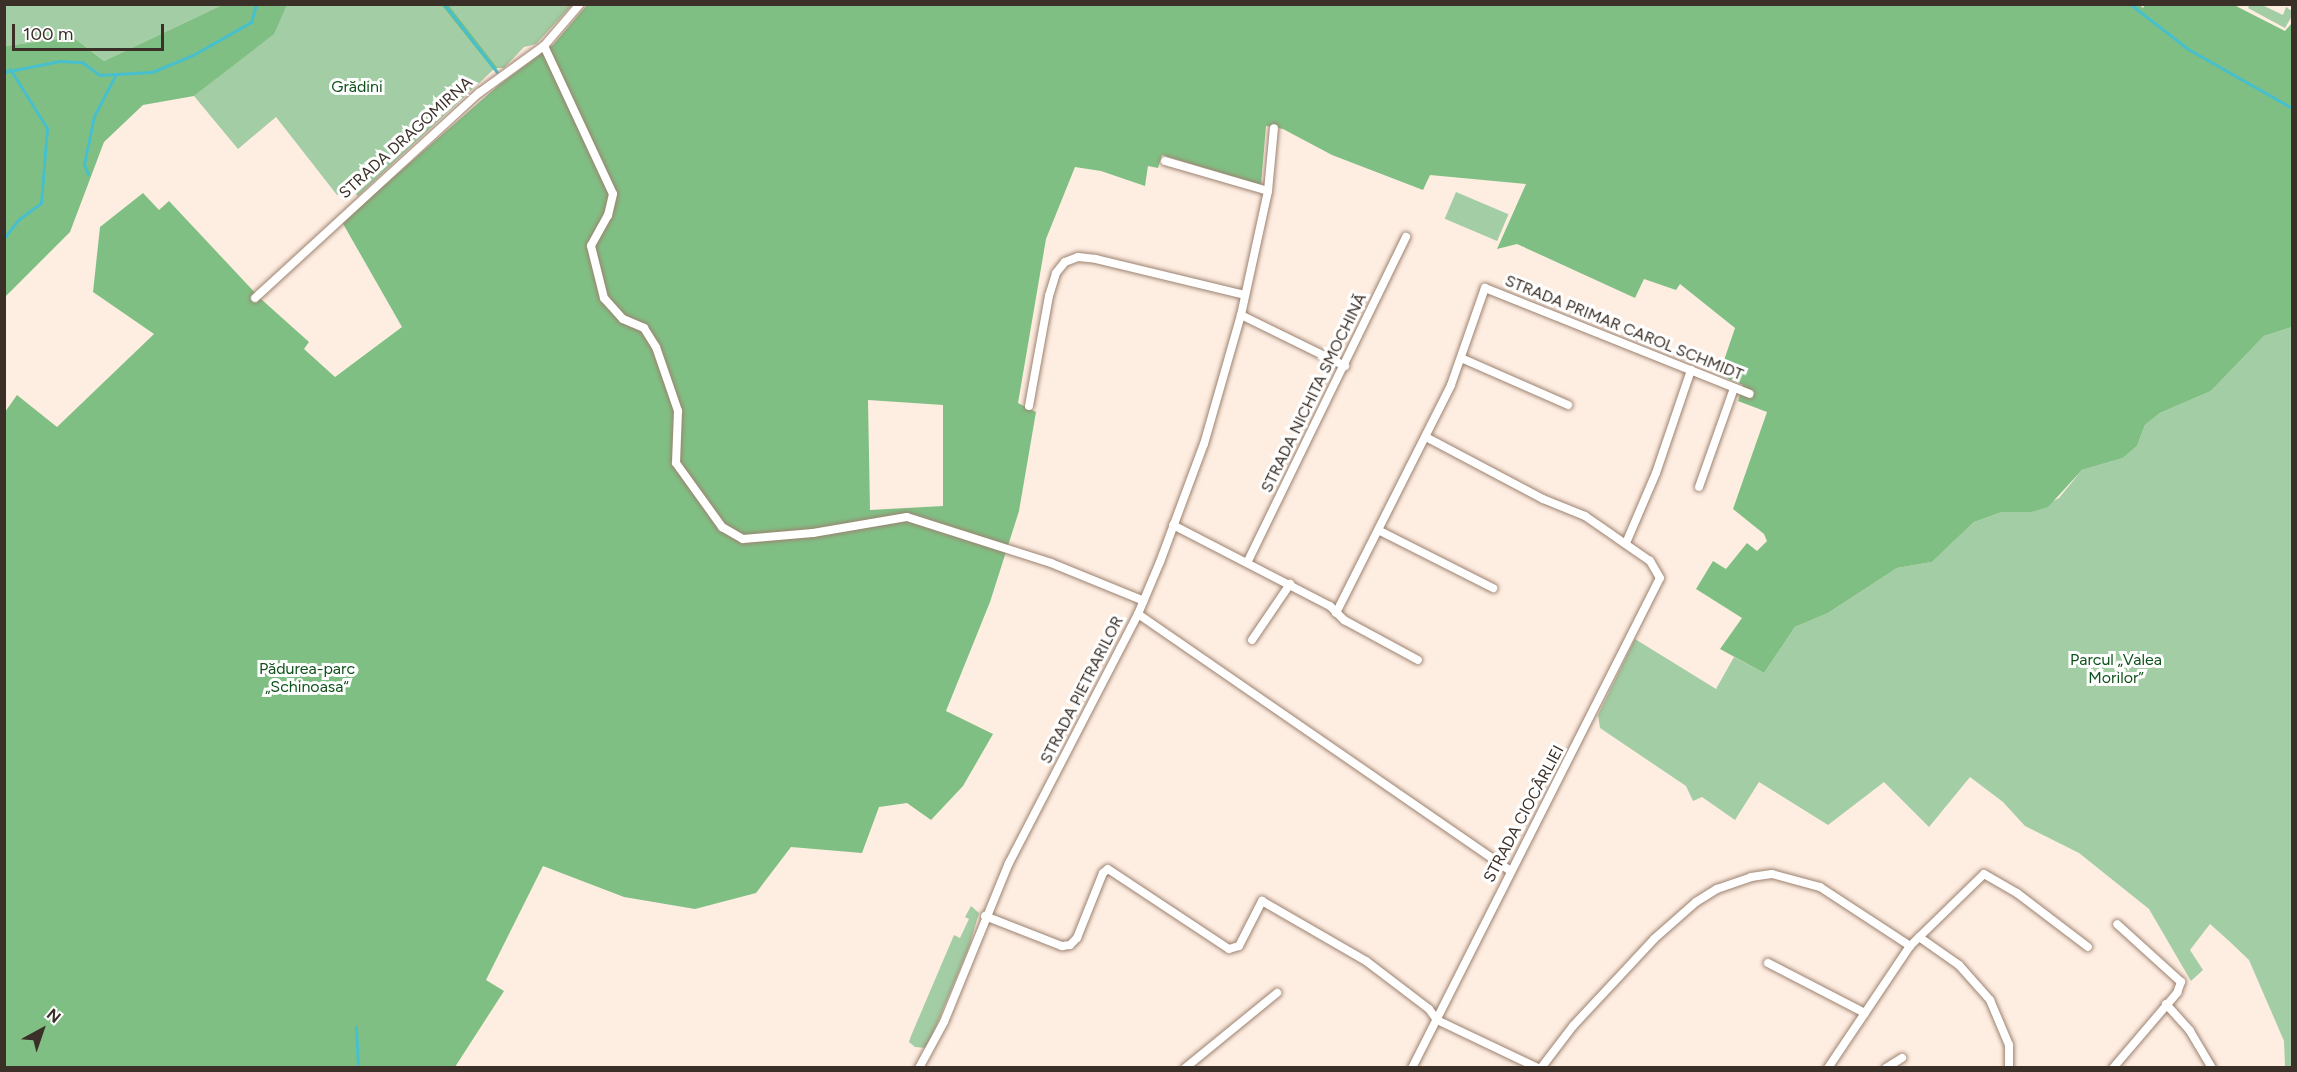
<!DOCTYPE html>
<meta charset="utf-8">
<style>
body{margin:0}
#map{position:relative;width:2297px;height:1072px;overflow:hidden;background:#feede1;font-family:Figtree,sans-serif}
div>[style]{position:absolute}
.green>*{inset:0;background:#a3cda4;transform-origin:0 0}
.forest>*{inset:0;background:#80bf84}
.stream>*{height:3px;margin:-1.5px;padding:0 1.5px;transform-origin:1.5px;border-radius:1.5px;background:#47bfcc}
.roads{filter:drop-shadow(0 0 2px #9c8270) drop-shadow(0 0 2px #9c8270)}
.minor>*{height:8px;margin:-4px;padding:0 4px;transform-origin:4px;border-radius:4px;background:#fff}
span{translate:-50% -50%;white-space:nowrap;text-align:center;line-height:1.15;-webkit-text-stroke:6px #fff;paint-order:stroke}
.park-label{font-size:16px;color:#0e521a}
.street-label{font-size:16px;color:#3b3028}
.frame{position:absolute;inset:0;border:6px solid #3b3028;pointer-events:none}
.north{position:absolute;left:12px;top:1000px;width:60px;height:60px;-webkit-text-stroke:4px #fff;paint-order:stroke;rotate:40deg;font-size:16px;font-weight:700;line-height:24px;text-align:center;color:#3b3028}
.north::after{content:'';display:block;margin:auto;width:21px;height:27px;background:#3b3028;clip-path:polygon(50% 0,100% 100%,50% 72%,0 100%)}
.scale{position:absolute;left:12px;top:24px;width:152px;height:27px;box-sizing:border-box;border:3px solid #3b3028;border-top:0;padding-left:8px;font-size:18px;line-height:21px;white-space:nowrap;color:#3b3028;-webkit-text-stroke:4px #fff;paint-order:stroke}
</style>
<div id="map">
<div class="green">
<div style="clip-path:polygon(2250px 4px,2262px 5px,2283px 15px,2286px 7px,2292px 11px,2292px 16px,2285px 28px,2248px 8px)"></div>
<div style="clip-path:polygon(4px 5px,222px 5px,104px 61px,73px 37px,5px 46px)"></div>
<div style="clip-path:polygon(287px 5px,441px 5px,493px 70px,358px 196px,352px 191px,337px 195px,276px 117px,238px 149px,194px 96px,273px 34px)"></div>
<div style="clip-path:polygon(449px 5px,572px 5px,536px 44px,524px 47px,504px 68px,498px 68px)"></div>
<div style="left:1456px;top:192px;width:57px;height:29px;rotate:23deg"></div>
<div style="clip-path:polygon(2292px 327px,2292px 1067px,2285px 1067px,2284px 1041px,2249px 960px,2228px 940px,2210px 924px,2190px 950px,2203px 970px,2191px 981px,2149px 909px,2079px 853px,2025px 826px,2003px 802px,1970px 777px,1929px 827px,1884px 782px,1828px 825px,1759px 782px,1735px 820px,1702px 797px,1693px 801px,1686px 786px,1600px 728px,1598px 715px,1635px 639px,1716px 689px,1734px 657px,1764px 673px,1795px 627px,1828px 613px,1897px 568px,1932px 562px,1974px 522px,2002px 512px,2031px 512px,2059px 498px,2082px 470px,2123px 458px,2137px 446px,2145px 425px,2160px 413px,2211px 391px,2264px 336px)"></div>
<div style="clip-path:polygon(971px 906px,979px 913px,969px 947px,927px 1048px,915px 1047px,909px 1042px,911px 1036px,954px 935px,960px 938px,969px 919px,965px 917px)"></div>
</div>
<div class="forest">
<div style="clip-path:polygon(evenodd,2139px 4px,2143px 8px,2145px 4px,2232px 4px,2285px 31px,2292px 23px,2292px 327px,2264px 336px,2211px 391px,2160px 413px,2145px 425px,2137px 446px,2123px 458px,2082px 470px,2048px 507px,2031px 512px,2002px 512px,1974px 522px,1932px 562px,1897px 568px,1828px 613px,1795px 627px,1764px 673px,1720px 649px,1742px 618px,1696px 589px,1713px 561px,1726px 569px,1747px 543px,1757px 551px,1767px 541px,1764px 534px,1733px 509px,1767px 412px,1738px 401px,1743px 385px,1719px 375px,1735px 328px,1680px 284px,1676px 290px,1644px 279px,1635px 298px,1517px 244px,1497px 249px,1526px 184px,1430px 175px,1423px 190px,1332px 155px,1283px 129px,1266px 126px,1261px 185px,1162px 155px,1158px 168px,1148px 166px,1145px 186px,1101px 171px,1075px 167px,1046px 239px,1018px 403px,1036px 412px,1019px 511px,990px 602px,946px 711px,993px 734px,963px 786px,931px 820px,907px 803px,879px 807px,862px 853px,791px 847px,756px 893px,695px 909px,624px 897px,543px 866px,486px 980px,504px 991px,455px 1067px,5px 1068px,5px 412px,17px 395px,57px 427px,154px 334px,93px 292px,100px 227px,143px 193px,159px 210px,169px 201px,261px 299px,309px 342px,304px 349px,335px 377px,402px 327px,342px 222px,499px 85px,553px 45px,587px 5px,2139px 4px,868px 400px,943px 405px,943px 506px,870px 510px,868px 400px)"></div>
<div style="clip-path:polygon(222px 5px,287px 5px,274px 34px,194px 96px,143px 105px,104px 142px,70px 232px,5px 297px,5px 46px,73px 37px,104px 61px)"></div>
<div style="clip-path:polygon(441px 5px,449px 5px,498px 68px,493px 70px)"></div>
</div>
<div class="stream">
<div style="left:444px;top:4px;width:86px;rotate:52.1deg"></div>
<div style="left:2130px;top:4px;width:73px;rotate:37.8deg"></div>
<div style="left:2188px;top:49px;width:120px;rotate:29.6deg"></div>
<div style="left:4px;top:72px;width:57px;rotate:-11.1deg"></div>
<div style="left:60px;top:61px;width:22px;rotate:3deg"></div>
<div style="left:82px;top:62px;width:21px;rotate:37deg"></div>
<div style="left:99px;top:75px;width:53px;rotate:-3.2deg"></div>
<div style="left:152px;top:72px;width:44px;rotate:-22.5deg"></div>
<div style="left:193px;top:55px;width:67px;rotate:-29.6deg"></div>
<div style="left:251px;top:22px;width:19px;rotate:-74deg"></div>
<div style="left:88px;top:174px;width:11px;rotate:-112deg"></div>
<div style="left:84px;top:164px;width:49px;rotate:-78.2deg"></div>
<div style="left:94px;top:116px;width:45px;rotate:-62.3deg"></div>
<div style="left:4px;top:238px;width:24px;rotate:-52deg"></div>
<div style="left:19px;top:219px;width:27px;rotate:-36deg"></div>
<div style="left:41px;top:203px;width:75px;rotate:-85.4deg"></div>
<div style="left:47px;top:128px;width:70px;rotate:-122.1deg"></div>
<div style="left:356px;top:1027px;width:41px;rotate:87.2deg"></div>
</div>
<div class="roads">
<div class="minor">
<div style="left:544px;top:46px;width:163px;rotate:65deg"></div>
<div style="left:613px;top:194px;width:22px;rotate:103deg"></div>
<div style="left:608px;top:215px;width:35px;rotate:119deg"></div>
<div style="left:591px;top:246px;width:54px;rotate:76deg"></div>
<div style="left:604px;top:298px;width:28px;rotate:48deg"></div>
<div style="left:623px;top:319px;width:23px;rotate:23deg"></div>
<div style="left:644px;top:328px;width:22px;rotate:58deg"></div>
<div style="left:656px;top:347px;width:68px;rotate:71deg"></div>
<div style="left:678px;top:411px;width:52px;rotate:92.2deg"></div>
<div style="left:676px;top:463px;width:79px;rotate:54.3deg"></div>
<div style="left:722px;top:527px;width:24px;rotate:30deg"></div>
<div style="left:743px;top:539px;width:70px;rotate:-4.9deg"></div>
<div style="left:813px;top:533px;width:95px;rotate:-9.7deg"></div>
<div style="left:907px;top:517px;width:151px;rotate:17.7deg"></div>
<div style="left:1051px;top:563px;width:100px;rotate:22.2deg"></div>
<div style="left:1165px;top:161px;width:107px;rotate:16.2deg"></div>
<div style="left:255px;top:298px;width:304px;rotate:-42.5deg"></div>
<div style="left:479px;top:93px;width:80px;rotate:-35.9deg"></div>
<div style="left:544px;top:46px;width:55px;rotate:-49.4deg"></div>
<div style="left:1241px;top:315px;width:116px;rotate:26.1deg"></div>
<div style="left:1461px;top:358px;width:117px;rotate:23.7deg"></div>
<div style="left:1029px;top:406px;width:112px;rotate:-79.7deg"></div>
<div style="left:1049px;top:296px;width:24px;rotate:-73deg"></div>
<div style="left:1056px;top:273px;width:14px;rotate:-51deg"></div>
<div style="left:1065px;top:262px;width:14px;rotate:-21deg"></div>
<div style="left:1078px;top:257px;width:18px;rotate:6deg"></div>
<div style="left:1096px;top:259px;width:153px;rotate:13.6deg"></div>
<div style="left:1699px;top:487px;width:105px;rotate:-70.5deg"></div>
<div style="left:1173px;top:525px;width:177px;rotate:27.3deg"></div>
<div style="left:1330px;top:606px;width:20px;rotate:45deg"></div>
<div style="left:1344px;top:620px;width:84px;rotate:28.4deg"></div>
<div style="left:1380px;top:531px;width:127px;rotate:26.8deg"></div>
<div style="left:1626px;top:543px;width:76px;rotate:-66.8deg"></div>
<div style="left:1656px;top:473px;width:109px;rotate:-71.2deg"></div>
<div style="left:1247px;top:563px;width:363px;rotate:-64deg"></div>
<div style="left:1336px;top:613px;width:255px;rotate:-63.2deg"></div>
<div style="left:1451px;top:385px;width:103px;rotate:-70.7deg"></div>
<div style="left:1485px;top:288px;width:285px;rotate:21.8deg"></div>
<div style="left:1138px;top:614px;width:452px;rotate:34.6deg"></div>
<div style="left:1252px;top:640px;width:68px;rotate:-55.8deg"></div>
<div style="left:985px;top:916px;width:83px;rotate:21.3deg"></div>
<div style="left:1062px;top:946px;width:8px;rotate:-7deg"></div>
<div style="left:1070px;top:945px;width:10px;rotate:-45deg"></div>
<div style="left:1077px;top:938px;width:70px;rotate:-68.2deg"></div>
<div style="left:1103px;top:873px;width:6px;rotate:-39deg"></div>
<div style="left:1108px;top:869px;width:145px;rotate:33.5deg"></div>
<div style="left:1229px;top:949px;width:10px;rotate:-17deg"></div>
<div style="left:1239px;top:946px;width:51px;rotate:-62.9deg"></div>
<div style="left:1262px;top:901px;width:120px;rotate:30deg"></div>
<div style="left:1366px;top:961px;width:79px;rotate:37.3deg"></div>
<div style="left:1429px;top:1009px;width:14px;rotate:54deg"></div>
<div style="left:1437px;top:1020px;width:112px;rotate:25.4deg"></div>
<div style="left:1919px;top:937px;width:49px;rotate:35deg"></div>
<div style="left:1959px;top:965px;width:47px;rotate:48.5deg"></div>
<div style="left:1990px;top:1000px;width:49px;rotate:67.1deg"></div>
<div style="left:2009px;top:1045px;width:23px;rotate:90deg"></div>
<div style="left:1768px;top:963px;width:109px;rotate:27.3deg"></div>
<div style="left:2166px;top:1004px;width:36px;rotate:48deg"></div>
<div style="left:2190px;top:1031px;width:43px;rotate:59.3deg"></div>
<div style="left:919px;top:1068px;width:52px;rotate:-61.5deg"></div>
<div style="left:944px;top:1022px;width:172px;rotate:-67.8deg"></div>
<div style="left:1009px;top:863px;width:280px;rotate:-62.6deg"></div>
<div style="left:1138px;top:614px;width:56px;rotate:-67.1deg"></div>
<div style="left:1160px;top:562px;width:126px;rotate:-69.6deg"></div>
<div style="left:1204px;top:444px;width:134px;rotate:-74deg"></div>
<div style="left:1241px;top:315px;width:127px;rotate:-77.7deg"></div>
<div style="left:1268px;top:191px;width:63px;rotate:-84.6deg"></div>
<div style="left:1185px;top:1068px;width:119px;rotate:-39.2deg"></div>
<div style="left:1412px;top:1068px;width:549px;rotate:-63.16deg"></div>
<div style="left:1660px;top:578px;width:20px;rotate:-120deg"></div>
<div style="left:1650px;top:561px;width:79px;rotate:-145.3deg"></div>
<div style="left:1585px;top:516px;width:45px;rotate:-158deg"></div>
<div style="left:1543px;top:499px;width:132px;rotate:-152.1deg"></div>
<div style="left:1541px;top:1068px;width:53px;rotate:-52.7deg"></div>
<div style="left:1573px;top:1026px;width:119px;rotate:-47deg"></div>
<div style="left:1654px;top:939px;width:56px;rotate:-41.4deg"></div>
<div style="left:1696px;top:902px;width:25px;rotate:-32deg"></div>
<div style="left:1717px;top:889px;width:36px;rotate:-19deg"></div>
<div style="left:1751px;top:877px;width:21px;rotate:-8deg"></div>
<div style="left:1772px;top:874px;width:50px;rotate:15.2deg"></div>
<div style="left:1820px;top:887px;width:108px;rotate:33.2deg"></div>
<div style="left:1828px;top:1068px;width:147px;rotate:-56.1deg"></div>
<div style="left:1910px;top:946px;width:103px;rotate:-44.2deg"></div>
<div style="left:1984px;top:874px;width:38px;rotate:30deg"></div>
<div style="left:2017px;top:893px;width:89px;rotate:37.3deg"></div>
<div style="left:1886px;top:1068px;width:19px;rotate:-32deg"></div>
<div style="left:2113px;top:1068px;width:99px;rotate:-49.5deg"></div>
<div style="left:2177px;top:993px;width:12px;rotate:-70deg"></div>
<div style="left:2181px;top:982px;width:86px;rotate:-137.8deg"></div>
</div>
</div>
<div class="park-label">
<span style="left:357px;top:87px">Grădini</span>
<span style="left:2116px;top:669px">Parcul „Valea<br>Morilor”</span>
<span style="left:307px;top:678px">Pădurea-parc<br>„Schinoasa“</span>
</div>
<div class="street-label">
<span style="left:406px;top:138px;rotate:-42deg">STRADA DRAGOMIRNA</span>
<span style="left:1624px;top:328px;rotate:22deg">STRADA PRIMAR CAROL SCHMIDT</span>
<span style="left:1314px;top:393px;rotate:-64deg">STRADA NICHITA SMOCHINĂ</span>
<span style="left:1082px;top:690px;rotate:-63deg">STRADA PIETRARILOR</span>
<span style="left:1524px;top:814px;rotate:-62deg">STRADA CIOCÂRLIEI</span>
</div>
<div class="frame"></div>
<div class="north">N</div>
<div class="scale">100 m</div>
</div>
